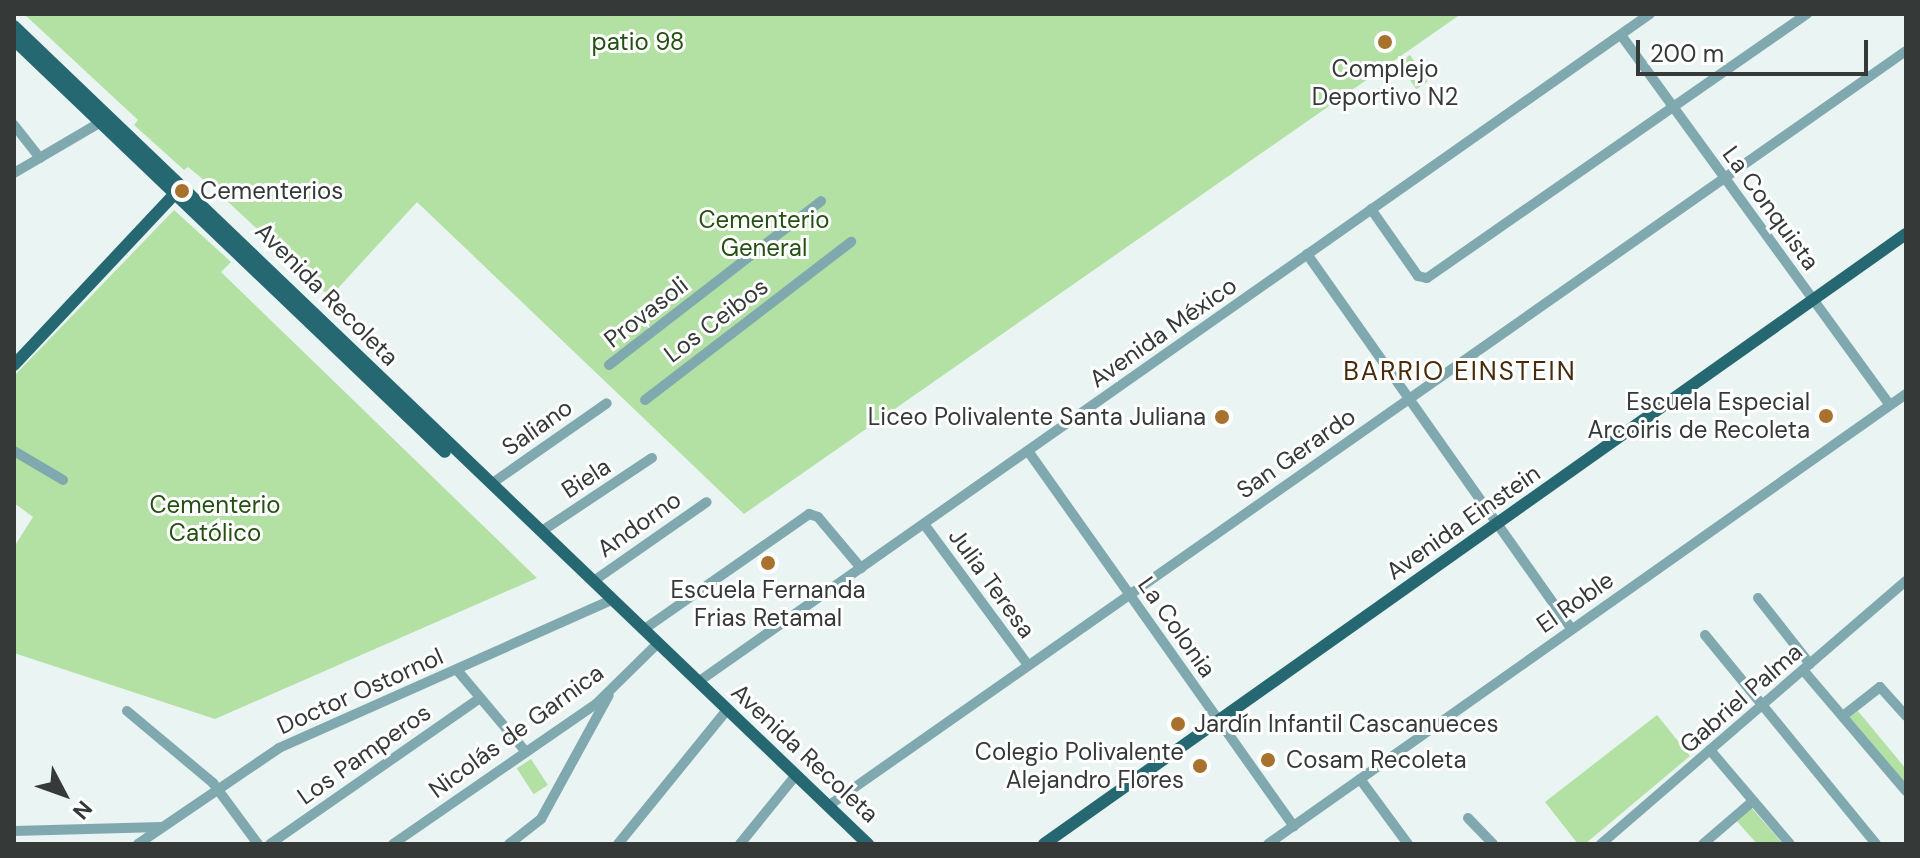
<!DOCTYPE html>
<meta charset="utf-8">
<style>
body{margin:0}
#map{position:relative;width:1920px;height:858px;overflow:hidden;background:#eaf4f3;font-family:"DM Sans",sans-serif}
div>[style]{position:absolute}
.green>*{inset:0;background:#b3e1a4;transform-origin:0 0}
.minor>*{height:10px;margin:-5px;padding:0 5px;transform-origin:5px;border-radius:5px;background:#80a9af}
.major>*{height:12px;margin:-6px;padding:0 6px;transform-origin:6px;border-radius:6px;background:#256872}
.dots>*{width:22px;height:22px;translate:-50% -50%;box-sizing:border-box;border:4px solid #fff;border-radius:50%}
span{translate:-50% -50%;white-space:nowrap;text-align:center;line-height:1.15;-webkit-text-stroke:6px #fff;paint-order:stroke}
.park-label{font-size:24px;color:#245011}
.poi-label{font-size:24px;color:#353938}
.left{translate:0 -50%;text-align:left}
.right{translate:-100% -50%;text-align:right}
.street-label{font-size:24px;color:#353938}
.neighbourhood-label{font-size:26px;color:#472c0c;letter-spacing:2px}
.frame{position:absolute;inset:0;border:16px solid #353938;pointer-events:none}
.north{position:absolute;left:24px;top:754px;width:80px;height:80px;-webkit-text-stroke:6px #fff;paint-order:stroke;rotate:131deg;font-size:22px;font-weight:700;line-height:32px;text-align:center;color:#353938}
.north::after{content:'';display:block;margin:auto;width:28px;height:36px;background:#353938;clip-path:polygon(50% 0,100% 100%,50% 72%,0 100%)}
.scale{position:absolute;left:1636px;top:40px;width:232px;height:36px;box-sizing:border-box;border:4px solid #353938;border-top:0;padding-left:10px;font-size:24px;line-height:28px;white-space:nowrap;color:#353938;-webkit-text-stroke:6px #fff;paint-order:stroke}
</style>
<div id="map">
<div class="green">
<div style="clip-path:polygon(24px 14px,1461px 14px,744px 514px,417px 202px,330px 297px,210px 185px,188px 167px,184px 170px,134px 125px,138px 120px)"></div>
<div style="left:1410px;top:55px;width:32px;height:14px;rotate:56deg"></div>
<div style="clip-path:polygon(174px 210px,231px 262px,221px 272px,537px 578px,215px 719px,14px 653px,14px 547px,33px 517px,14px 503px,14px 376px)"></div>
<div style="clip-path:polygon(1858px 711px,1906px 769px,1906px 785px,1849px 718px)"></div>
<div style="clip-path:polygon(1657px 715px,1690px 756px,1585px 844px,1578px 844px,1545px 802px)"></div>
<div style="left:531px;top:759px;width:31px;height:17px;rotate:57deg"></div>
<div style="clip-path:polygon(1750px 806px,1783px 844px,1757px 844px,1735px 819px)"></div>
</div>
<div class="minor">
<div style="left:1621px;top:35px;width:457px;rotate:54deg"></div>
<div style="left:14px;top:125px;width:42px;rotate:51.8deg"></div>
<div style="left:14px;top:173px;width:101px;rotate:-30.4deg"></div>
<div style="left:1371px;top:209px;width:82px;rotate:55deg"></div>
<div style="left:1418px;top:276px;width:9px;rotate:13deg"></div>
<div style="left:1427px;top:278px;width:463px;rotate:-34.8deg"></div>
<div style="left:1307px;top:254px;width:459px;rotate:54.8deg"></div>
<div style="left:609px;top:365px;width:268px;rotate:-37.7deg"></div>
<div style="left:645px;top:400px;width:260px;rotate:-37.5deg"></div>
<div style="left:14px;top:451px;width:57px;rotate:30.6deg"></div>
<div style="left:1028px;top:451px;width:460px;rotate:54.7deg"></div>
<div style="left:491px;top:484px;width:141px;rotate:-34.9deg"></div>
<div style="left:924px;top:524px;width:175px;rotate:53.6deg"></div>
<div style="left:542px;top:531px;width:132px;rotate:-33.6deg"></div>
<div style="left:595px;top:580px;width:136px;rotate:-34.9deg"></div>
<div style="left:1758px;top:598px;width:84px;rotate:51.8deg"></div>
<div style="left:643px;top:630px;width:203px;rotate:-34.9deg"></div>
<div style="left:809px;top:514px;width:9px;rotate:18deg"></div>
<div style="left:818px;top:517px;width:67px;rotate:49.9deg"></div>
<div style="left:1705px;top:635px;width:270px;rotate:50.7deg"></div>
<div style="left:457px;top:670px;width:107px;rotate:49.9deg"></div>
<div style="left:1803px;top:670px;width:159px;rotate:49.6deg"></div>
<div style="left:698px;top:682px;width:1163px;rotate:-35.06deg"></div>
<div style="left:127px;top:711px;width:112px;rotate:39.9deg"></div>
<div style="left:213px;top:783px;width:76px;rotate:53.6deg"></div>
<div style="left:1843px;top:716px;width:47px;rotate:-38.1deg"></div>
<div style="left:1880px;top:687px;width:39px;rotate:48deg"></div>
<div style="left:1710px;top:750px;width:123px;rotate:49.6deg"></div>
<div style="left:1360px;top:779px;width:81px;rotate:53.6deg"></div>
<div style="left:828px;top:806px;width:1316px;rotate:-35.01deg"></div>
<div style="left:1468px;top:818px;width:36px;rotate:46deg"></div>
<div style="left:14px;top:831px;width:147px;rotate:-1.6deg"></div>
<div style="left:138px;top:844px;width:171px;rotate:-34.2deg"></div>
<div style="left:279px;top:748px;width:363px;rotate:-24deg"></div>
<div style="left:270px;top:844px;width:256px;rotate:-34.8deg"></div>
<div style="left:393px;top:844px;width:247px;rotate:-34.6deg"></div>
<div style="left:596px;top:704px;width:86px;rotate:-44.5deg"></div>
<div style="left:509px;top:844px;width:41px;rotate:-38deg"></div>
<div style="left:541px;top:819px;width:141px;rotate:-61.3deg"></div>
<div style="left:618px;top:844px;width:173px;rotate:-50.9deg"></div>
<div style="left:740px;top:844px;width:89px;rotate:-50.9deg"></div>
<div style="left:1268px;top:844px;width:781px;rotate:-35.2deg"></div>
<div style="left:1601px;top:844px;width:403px;rotate:-40.8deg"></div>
<div style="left:1703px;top:844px;width:66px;rotate:-40.7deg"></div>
</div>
<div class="major">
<div style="left:14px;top:26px;width:1183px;rotate:43.77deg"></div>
<div style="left:14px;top:40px;width:596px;rotate:43.71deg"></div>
<div style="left:14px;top:365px;width:241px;rotate:-46.8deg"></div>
<div style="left:1044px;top:844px;width:1056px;rotate:-35.29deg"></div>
</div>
<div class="dots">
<div style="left:1385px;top:42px;background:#a9712e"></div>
<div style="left:182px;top:191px;background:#a9712e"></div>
<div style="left:1826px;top:416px;background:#a9712e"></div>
<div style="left:1222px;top:417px;background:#a9712e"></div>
<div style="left:768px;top:563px;background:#a9712e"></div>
<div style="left:1178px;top:724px;background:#a9712e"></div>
<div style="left:1268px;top:760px;background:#a9712e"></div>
<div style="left:1200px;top:766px;background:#a9712e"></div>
</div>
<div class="park-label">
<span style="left:638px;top:42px">patio 98</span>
<span style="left:764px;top:234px">Cementerio<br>General</span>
<span style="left:215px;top:519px">Cementerio<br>Católico</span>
</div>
<div class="poi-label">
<span style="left:1385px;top:83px">Complejo<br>Deportivo N2</span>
<span class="left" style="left:200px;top:191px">Cementerios</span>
<span class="right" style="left:1810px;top:416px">Escuela Especial<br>Arcoiris de Recoleta</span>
<span class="right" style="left:1206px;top:417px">Liceo Polivalente Santa Juliana</span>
<span style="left:768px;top:604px">Escuela Fernanda<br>Frias Retamal</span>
<span class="left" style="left:1194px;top:724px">Jardín Infantil Cascanueces</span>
<span class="right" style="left:1184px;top:766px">Colegio Polivalente<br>Alejandro Flores</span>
<span class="left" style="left:1286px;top:760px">Cosam Recoleta</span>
</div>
<div class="street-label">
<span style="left:1771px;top:208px;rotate:54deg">La Conquista</span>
<span style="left:327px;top:294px;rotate:45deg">Avenida Recoleta</span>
<span style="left:646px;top:312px;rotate:-38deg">Provasoli</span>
<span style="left:716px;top:320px;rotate:-37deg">Los Ceibos</span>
<span style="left:1163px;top:332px;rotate:-35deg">Avenida México</span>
<span style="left:537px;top:427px;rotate:-35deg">Saliano</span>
<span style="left:1296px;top:453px;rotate:-35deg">San Gerardo</span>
<span style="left:586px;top:478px;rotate:-33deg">Biela</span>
<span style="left:1463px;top:522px;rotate:-35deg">Avenida Einstein</span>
<span style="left:639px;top:524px;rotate:-35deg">Andorno</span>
<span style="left:992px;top:583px;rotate:54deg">Julia Teresa</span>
<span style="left:1575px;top:602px;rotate:-35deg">El Roble</span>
<span style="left:1177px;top:627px;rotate:55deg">La Colonia</span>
<span style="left:360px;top:691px;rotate:-24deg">Doctor Ostornol</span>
<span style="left:1741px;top:698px;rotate:-41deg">Gabriel Palma</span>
<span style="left:516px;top:731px;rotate:-36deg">Nicolás de Garnica</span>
<span style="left:805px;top:753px;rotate:43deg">Avenida Recoleta</span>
<span style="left:364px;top:754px;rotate:-35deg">Los Pamperos</span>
</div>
<div class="neighbourhood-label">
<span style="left:1460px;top:372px">BARRIO EINSTEIN</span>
</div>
<div class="frame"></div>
<div class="north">N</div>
<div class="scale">200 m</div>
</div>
